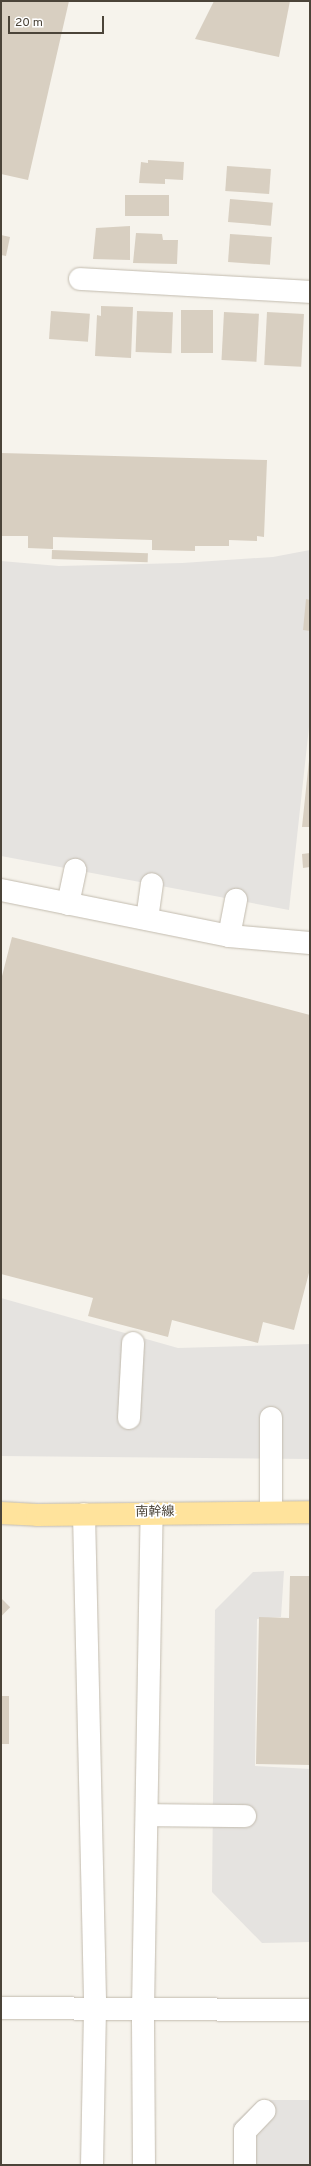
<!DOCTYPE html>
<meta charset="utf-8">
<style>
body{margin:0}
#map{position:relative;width:311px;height:2166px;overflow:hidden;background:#f6f3ec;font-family:Overpass,"Noto Sans JP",sans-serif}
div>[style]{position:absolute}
.parking>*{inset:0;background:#e5e3e0}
.building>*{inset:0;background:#d8cfc1;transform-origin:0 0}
.roads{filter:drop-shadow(0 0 1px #c2bbae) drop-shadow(0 0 1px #c2bbae)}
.minor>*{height:22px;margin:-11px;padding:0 11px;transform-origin:11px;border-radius:11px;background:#fff}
.major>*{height:22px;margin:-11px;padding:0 11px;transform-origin:11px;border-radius:11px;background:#ffe39c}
span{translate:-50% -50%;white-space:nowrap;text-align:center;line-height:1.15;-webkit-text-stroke:3.5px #fff;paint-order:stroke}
.street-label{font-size:13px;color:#4b4439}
.frame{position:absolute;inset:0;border:2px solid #4b4439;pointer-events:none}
.scale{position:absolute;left:8px;top:16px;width:96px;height:18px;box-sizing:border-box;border:2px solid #4b4439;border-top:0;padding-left:5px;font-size:12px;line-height:14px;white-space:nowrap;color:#4b4439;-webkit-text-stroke:3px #fff;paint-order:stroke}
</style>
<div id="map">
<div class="parking">
<div style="clip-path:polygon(310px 550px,310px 718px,289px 910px,1px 856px,1px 561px,59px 566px,182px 563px,273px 557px)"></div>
<div style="clip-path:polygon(1px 1298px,178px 1348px,310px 1344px,310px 1459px,1px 1456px)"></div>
<div style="clip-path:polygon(284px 1571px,281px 1617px,257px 1619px,255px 1766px,310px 1769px,310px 1942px,262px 1943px,212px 1892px,215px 1610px,253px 1572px)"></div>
<div style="clip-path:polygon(259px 2100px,310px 2100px,310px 2165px,233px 2165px,233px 2124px)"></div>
</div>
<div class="building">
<div style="clip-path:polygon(1px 1px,69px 1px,28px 180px,1px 174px)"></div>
<div style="clip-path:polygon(214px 1px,290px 1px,279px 57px,195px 39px)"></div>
<div style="clip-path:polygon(148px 160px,184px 162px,183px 180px,165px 179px,165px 184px,139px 183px,141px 162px,148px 163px)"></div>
<div style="left:227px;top:166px;width:44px;height:25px;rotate:4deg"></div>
<div style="left:125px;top:195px;width:44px;height:21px"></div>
<div style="left:230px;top:199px;width:43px;height:23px;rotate:5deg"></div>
<div style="clip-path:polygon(130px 226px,130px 260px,93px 259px,96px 228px)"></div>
<div style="clip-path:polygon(136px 233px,162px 234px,163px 240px,178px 240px,177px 264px,133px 263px)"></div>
<div style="left:230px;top:234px;width:42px;height:28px;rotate:4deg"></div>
<div style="clip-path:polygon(1px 235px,10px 237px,6px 256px,1px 255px)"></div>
<div style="clip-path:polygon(101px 306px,133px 307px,131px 358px,95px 356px,97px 315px,101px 316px)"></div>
<div style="left:181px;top:310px;width:32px;height:43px"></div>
<div style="left:51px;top:311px;width:39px;height:28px;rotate:4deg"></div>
<div style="left:137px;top:311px;width:36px;height:41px;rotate:2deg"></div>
<div style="left:224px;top:312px;width:35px;height:48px;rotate:3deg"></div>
<div style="left:267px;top:312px;width:37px;height:53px;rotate:3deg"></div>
<div style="clip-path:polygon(1px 453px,267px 460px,264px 537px,257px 536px,257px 541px,229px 540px,229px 546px,195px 546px,195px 551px,152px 550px,152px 540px,53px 537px,53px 549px,28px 548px,28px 536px,1px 536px)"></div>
<div style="left:52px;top:550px;width:96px;height:9px;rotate:2deg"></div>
<div style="clip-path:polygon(306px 599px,310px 600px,310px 631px,303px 630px)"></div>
<div style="clip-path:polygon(309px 760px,310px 760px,310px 827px,302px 827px)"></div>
<div style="clip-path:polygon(310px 853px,310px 867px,303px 868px,302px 854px)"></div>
<div style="clip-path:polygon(12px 937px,310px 1015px,310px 1269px,294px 1330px,263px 1322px,258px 1343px,172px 1320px,168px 1337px,88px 1316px,93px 1298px,1px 1274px,1px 980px)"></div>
<div style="clip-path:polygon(290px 1576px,310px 1576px,310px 1765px,256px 1764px,259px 1617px,289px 1618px)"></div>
<div style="left:1px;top:1598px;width:13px;height:77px;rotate:45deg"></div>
<div style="left:1px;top:1696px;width:8px;height:48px"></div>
</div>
<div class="roads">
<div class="minor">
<div style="left:80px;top:279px;width:230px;rotate:3.2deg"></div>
<div style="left:1px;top:890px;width:233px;rotate:11.4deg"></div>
<div style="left:229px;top:936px;width:81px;rotate:4.9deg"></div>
<div style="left:68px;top:904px;width:35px;rotate:-78deg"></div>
<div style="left:147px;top:919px;width:35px;rotate:-82deg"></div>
<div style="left:229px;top:936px;width:37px;rotate:-79deg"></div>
<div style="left:129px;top:1418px;width:75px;rotate:-86.9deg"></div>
<div style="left:271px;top:1512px;width:94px;rotate:-90deg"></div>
<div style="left:84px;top:1514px;width:495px;rotate:88.7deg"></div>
<div style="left:95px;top:2009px;width:156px;rotate:91.1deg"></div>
<div style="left:147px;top:1815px;width:98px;rotate:0.6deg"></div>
<div style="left:1px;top:2008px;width:309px;rotate:0.4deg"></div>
<div style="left:144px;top:2165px;width:156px;rotate:-90.4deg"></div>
<div style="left:143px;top:2009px;width:496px;rotate:-89deg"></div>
<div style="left:245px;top:2165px;width:34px;rotate:-90deg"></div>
<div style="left:245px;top:2131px;width:28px;rotate:-46deg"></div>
</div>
<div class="major">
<div style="left:1px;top:1513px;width:36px;rotate:3deg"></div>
<div style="left:37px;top:1515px;width:273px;rotate:-0.6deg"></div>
</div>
</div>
<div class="street-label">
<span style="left:155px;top:1513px;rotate:-1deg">南幹線</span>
</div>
<div class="frame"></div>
<div class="scale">20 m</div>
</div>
